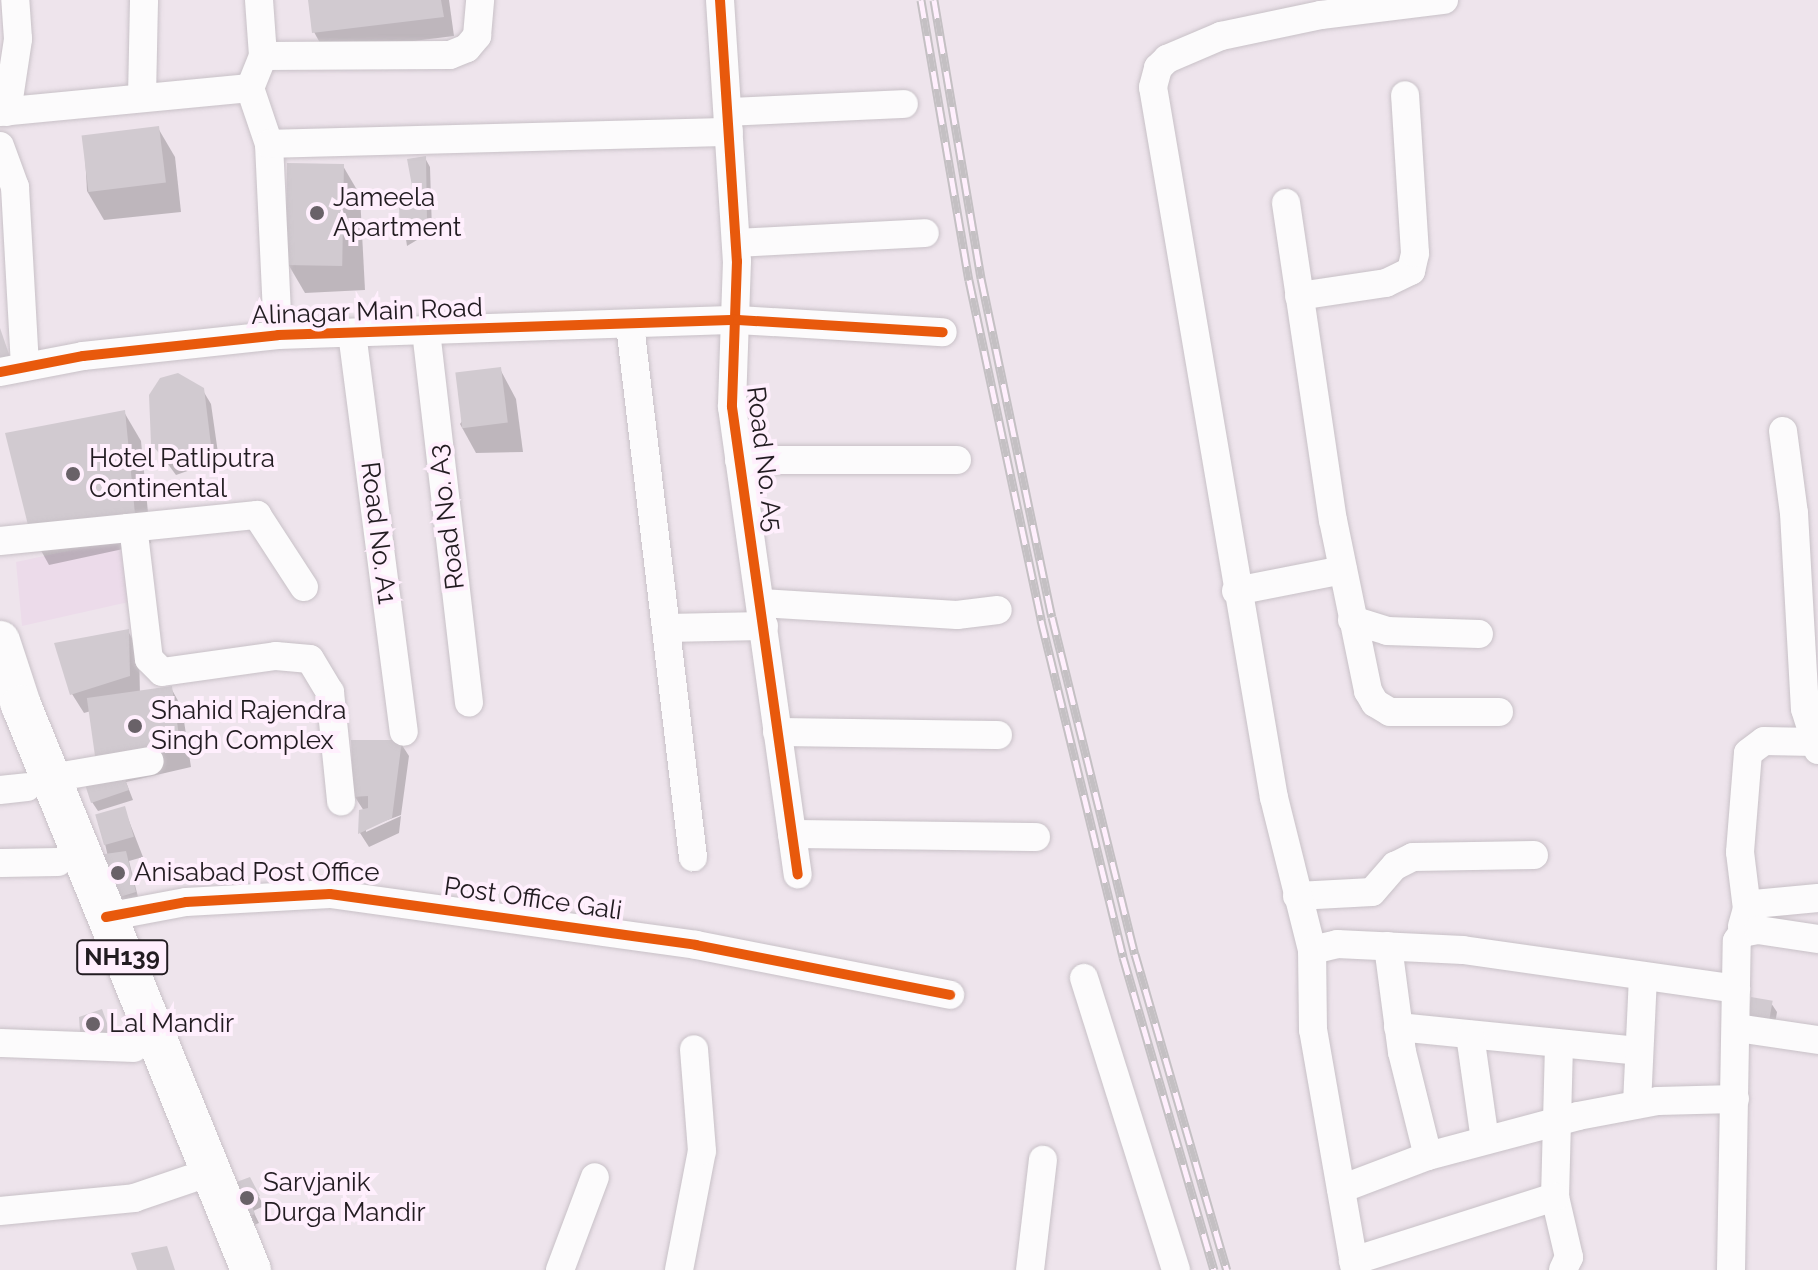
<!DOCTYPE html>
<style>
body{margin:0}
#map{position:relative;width:1818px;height:1270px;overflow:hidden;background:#eee4ec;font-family:Raleway,sans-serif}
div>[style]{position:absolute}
.built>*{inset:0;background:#ecdbea}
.shadow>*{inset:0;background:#0003}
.building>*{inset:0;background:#d1cad0;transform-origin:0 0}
.roads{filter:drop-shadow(0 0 2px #c8c1c7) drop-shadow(0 0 2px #c8c1c7)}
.minor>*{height:28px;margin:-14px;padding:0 14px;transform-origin:14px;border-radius:14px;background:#fcfbfc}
.highway>*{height:40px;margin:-20px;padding:0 20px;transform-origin:20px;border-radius:20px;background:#fcfbfc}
.rail>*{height:9px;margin-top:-4.5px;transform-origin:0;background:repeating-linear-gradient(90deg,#ffeffd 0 18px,#c4c0c3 0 36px);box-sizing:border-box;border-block:2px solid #c4c0c3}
.cycleway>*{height:10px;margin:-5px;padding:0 5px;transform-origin:5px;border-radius:5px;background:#e8590c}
.dots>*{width:22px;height:22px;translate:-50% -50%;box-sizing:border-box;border:4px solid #ffeffd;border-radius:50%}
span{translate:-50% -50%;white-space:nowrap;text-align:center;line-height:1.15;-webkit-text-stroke:8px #ffeffd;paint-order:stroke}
.shield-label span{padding:2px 6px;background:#ffeffd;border:2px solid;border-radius:6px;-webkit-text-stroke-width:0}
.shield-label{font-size:24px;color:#221c21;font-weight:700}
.poi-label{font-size:26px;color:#221c21}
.left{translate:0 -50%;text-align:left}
.street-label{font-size:26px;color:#221c21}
</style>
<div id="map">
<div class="built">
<div style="clip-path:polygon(129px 538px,133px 601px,22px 626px,16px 562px)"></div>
</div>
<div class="shadow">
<div style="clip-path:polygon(310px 0,449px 0,454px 36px,325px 52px,314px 32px)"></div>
<div style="clip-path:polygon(158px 128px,175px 157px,181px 212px,104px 220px,87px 191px,84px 138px)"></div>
<div style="clip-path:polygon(425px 158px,430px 167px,432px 231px,407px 246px,401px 206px,417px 204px)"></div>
<div style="clip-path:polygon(343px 166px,360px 195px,365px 290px,305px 293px,288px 264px)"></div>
<div style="clip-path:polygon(500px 369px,516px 399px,523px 452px,476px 453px,460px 424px)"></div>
<div style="clip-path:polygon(202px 389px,211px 404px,219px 460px,176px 475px,153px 444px)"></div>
<div style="clip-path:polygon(124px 412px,141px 441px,151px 543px,49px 565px,33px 536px)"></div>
<div style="clip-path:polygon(128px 631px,139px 651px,140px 695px,171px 688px,182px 708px,191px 767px,126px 782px,133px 800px,98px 811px,92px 802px,103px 772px,91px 711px,84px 713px,72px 694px)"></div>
<div style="clip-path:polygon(400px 742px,409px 756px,401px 815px,366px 828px,366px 832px,401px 816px,399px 833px,369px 847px,360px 833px,364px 811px,355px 797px)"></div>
<div style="clip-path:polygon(124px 808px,143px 857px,129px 861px,139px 901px,120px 908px,105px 844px)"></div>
<div style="clip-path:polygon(1771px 1003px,1777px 1012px,1773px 1036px,1748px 1025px)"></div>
<div style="clip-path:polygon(249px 1179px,264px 1206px,253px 1211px,259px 1223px,254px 1225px,249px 1216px)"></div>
</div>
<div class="building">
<div style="clip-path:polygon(308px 0,441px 0,444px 17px,312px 33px)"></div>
<div style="left:159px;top:126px;width:57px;height:78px;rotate:83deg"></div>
<div style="clip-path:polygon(426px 156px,427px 221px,400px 238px,399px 204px,415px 202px,407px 159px)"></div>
<div style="left:287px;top:163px;width:57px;height:102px;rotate:1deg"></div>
<div style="clip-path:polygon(0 328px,10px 357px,0 360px)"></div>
<div style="left:501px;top:367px;width:56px;height:46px;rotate:83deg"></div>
<div style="clip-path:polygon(178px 373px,204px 388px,211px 445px,190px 457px,166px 461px,151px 444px,149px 395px,160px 378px)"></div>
<div style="clip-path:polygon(125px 410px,135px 514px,31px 537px,5px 433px)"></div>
<div style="clip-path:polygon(129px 629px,130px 676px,70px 695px,54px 643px)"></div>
<div style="left:172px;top:686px;width:62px;height:86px;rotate:82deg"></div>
<div style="clip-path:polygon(351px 740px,402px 740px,392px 818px,358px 834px,359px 810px,368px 808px,368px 796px,353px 797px)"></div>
<div style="clip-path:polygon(120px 766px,129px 790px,91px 803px,82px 775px)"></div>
<div style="left:125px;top:806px;width:32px;height:31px;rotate:74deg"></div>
<div style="clip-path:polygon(126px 851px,136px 892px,113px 899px,98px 855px)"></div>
<div style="left:1751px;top:997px;width:22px;height:29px;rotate:10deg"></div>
<div style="clip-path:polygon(102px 1009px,113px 1040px,63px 1034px,80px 1032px,79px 1017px)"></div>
<div style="clip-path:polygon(250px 1177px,260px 1196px,250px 1201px,255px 1214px,247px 1217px,231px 1184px)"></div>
<div style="clip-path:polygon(167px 1246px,175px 1270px,137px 1270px,131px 1253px)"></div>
</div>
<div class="roads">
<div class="minor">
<div style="left:259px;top:0;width:56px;rotate:85.9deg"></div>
<div style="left:263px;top:56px;width:35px;rotate:112deg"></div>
<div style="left:250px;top:88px;width:59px;rotate:71.3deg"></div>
<div style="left:269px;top:144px;width:191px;rotate:87.3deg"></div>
<div style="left:720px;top:0;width:262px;rotate:86.3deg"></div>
<div style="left:737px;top:261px;width:146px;rotate:92deg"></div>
<div style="left:732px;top:407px;width:472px;rotate:82deg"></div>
<div style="left:263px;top:56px;width:187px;rotate:-0.3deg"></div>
<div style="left:450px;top:55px;width:18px;rotate:-22deg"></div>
<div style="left:467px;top:48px;width:16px;rotate:-50deg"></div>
<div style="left:477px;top:36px;width:36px;rotate:-85deg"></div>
<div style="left:142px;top:97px;width:97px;rotate:-88.8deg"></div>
<div style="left:0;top:112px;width:251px;rotate:-5.5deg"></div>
<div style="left:7px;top:112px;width:74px;rotate:-81.4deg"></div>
<div style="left:18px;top:39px;width:39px;rotate:-94deg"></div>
<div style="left:728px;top:112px;width:176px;rotate:-2.6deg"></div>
<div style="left:269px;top:144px;width:460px;rotate:-1.5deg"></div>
<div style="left:0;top:146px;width:44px;rotate:69.9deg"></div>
<div style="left:15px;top:187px;width:179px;rotate:86.8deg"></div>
<div style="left:1286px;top:203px;width:320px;rotate:81.6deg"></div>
<div style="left:1333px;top:520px;width:175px;rotate:78.4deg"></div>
<div style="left:1368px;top:691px;width:14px;rotate:60deg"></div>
<div style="left:1375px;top:703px;width:17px;rotate:31deg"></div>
<div style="left:1390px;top:712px;width:109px"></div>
<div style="left:736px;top:243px;width:189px;rotate:-3deg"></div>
<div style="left:1299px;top:296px;width:88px;rotate:-8.5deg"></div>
<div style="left:1386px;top:283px;width:28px;rotate:-26deg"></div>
<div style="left:1411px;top:271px;width:18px;rotate:-77deg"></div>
<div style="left:1415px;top:253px;width:158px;rotate:-93.6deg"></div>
<div style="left:630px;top:325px;width:536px;rotate:83.25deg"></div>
<div style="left:426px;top:331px;width:374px;rotate:83.4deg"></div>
<div style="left:352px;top:333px;width:402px;rotate:82.6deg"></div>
<div style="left:0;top:372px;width:85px;rotate:-10.9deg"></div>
<div style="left:83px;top:356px;width:196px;rotate:-6.1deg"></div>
<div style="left:278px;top:335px;width:460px;rotate:-1.9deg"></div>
<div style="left:738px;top:320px;width:205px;rotate:3.4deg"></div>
<div style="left:1783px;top:431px;width:83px;rotate:82.4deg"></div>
<div style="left:1794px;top:513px;width:196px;rotate:86.8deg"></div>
<div style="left:1805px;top:709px;width:43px;rotate:72.4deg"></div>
<div style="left:739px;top:460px;width:218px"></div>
<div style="left:128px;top:528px;width:130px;rotate:-5.8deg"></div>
<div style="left:257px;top:515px;width:86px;rotate:56.9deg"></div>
<div style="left:0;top:541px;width:129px;rotate:-5.8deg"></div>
<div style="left:128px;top:528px;width:8px;rotate:45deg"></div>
<div style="left:134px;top:534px;width:126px;rotate:83.2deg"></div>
<div style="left:149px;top:659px;width:18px;rotate:45deg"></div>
<div style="left:162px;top:672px;width:115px;rotate:-8deg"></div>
<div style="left:276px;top:656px;width:34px;rotate:5deg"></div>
<div style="left:310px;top:659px;width:39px;rotate:59deg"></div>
<div style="left:330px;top:692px;width:110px;rotate:84.2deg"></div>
<div style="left:1236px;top:591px;width:109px;rotate:-11.1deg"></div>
<div style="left:761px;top:603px;width:196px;rotate:3.5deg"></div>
<div style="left:957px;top:615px;width:41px;rotate:-7deg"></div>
<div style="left:1352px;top:620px;width:37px;rotate:17deg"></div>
<div style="left:1387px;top:631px;width:92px;rotate:1.9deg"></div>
<div style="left:666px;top:628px;width:98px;rotate:-1.2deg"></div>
<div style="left:777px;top:732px;width:221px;rotate:0.8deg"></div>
<div style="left:51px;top:778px;width:100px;rotate:-9.7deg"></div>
<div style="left:0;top:790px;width:27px;rotate:-6deg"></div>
<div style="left:792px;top:834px;width:244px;rotate:0.7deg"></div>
<div style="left:0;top:863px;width:58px;rotate:-1deg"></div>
<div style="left:1297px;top:896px;width:75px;rotate:-3.1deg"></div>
<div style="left:1372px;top:892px;width:35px;rotate:-49deg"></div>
<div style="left:1395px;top:866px;width:20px;rotate:-27deg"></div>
<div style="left:1413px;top:857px;width:121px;rotate:-0.9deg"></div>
<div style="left:1747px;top:909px;width:57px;rotate:-97deg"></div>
<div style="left:1740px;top:852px;width:99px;rotate:-85.4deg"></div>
<div style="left:1748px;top:753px;width:20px;rotate:-37deg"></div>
<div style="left:1764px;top:741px;width:50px;rotate:1.1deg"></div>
<div style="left:106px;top:917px;width:81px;rotate:-10.6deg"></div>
<div style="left:186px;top:902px;width:144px;rotate:-3.2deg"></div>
<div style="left:330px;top:894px;width:370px;rotate:7.9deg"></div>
<div style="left:696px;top:945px;width:259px;rotate:11.1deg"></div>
<div style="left:1742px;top:926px;width:18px;rotate:-74deg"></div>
<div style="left:1747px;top:909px;width:9px;rotate:-36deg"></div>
<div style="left:1754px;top:904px;width:64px;rotate:-5.4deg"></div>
<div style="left:1388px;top:946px;width:107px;rotate:82.5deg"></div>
<div style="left:1402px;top:1052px;width:107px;rotate:76deg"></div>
<div style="left:1312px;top:950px;width:157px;rotate:-104deg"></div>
<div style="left:1274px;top:798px;width:721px;rotate:-99.66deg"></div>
<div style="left:1153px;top:87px;width:20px;rotate:-75deg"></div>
<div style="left:1158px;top:68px;width:13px;rotate:-45deg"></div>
<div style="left:1167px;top:59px;width:59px;rotate:-23.1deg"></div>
<div style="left:1221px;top:36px;width:102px;rotate:-11.9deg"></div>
<div style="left:1321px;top:15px;width:124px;rotate:-7deg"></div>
<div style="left:1084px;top:978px;width:306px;rotate:72.5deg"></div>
<div style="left:1398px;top:1027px;width:241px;rotate:5.7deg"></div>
<div style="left:1737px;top:1028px;width:82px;rotate:8.4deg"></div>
<div style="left:1470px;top:1035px;width:106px;rotate:81.9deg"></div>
<div style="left:0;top:1043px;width:134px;rotate:2.1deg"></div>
<div style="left:1559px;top:1045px;width:152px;rotate:91.5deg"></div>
<div style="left:1555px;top:1197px;width:62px;rotate:76.9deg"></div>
<div style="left:1569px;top:1257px;width:14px;rotate:115deg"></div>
<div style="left:1637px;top:1104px;width:126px;rotate:-87.3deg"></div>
<div style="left:1341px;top:1189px;width:93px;rotate:-20.8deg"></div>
<div style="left:1428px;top:1156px;width:155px;rotate:-14.9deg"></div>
<div style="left:1578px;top:1116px;width:81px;rotate:-10.6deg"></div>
<div style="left:1658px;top:1101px;width:77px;rotate:-1.5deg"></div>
<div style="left:0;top:1211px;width:135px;rotate:-5.5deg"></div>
<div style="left:134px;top:1198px;width:59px;rotate:-18.7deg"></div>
<div style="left:1353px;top:1261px;width:212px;rotate:-17.6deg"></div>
<div style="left:560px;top:1270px;width:99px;rotate:-69.4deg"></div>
<div style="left:679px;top:1270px;width:121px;rotate:-79.1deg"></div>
<div style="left:702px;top:1151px;width:102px;rotate:-94.5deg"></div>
<div style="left:1030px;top:1270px;width:111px;rotate:-83.3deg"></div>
<div style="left:1355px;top:1270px;width:244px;rotate:-99.9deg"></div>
<div style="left:1313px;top:1030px;width:80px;rotate:-90.7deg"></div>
<div style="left:1312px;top:950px;width:26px;rotate:-13deg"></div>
<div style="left:1337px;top:944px;width:126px;rotate:2.7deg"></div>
<div style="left:1463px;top:950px;width:276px;rotate:8.1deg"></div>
<div style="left:1731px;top:1270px;width:329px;rotate:-89deg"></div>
<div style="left:1737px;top:941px;width:9px;rotate:-58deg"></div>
<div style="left:1742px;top:933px;width:16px;rotate:-11deg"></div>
<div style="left:1758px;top:930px;width:61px;rotate:8.5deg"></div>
</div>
<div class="highway">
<div style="left:0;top:641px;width:67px;rotate:71.8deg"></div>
<div style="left:21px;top:705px;width:610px;rotate:67.85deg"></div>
</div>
</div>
<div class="rail">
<div style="left:921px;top:0;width:284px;rotate:80.3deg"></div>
<div style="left:969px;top:280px;width:348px;rotate:78deg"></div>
<div style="left:1041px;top:620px;width:347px;rotate:76.3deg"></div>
<div style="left:1123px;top:957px;width:326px;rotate:73.8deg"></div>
<div style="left:934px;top:0;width:282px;rotate:80.4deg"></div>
<div style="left:981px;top:278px;width:346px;rotate:78.2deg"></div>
<div style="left:1052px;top:617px;width:347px;rotate:76.2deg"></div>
<div style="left:1135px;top:954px;width:329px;rotate:73.8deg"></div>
</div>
<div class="cycleway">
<div style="left:720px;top:0;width:262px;rotate:86.3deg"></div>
<div style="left:737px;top:261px;width:146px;rotate:92deg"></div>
<div style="left:732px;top:407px;width:472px;rotate:82deg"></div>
<div style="left:0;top:372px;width:85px;rotate:-10.9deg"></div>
<div style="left:83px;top:356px;width:196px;rotate:-6.1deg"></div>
<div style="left:278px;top:335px;width:460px;rotate:-1.9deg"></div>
<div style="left:738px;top:320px;width:205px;rotate:3.4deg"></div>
<div style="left:106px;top:917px;width:81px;rotate:-10.6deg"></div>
<div style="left:186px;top:902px;width:144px;rotate:-3.2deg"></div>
<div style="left:330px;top:894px;width:370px;rotate:7.9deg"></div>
<div style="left:696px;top:945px;width:259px;rotate:11.1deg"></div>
</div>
<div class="dots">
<div style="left:317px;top:213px;background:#696268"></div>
<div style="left:73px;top:474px;background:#696268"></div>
<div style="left:135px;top:726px;background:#696268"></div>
<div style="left:118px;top:873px;background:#696268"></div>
<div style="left:93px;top:1024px;background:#696268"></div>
<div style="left:247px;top:1198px;background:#696268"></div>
</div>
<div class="shield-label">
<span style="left:122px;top:957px">NH139</span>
</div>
<div class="poi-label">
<span class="left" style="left:333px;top:213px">Jameela<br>Apartment</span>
<span class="left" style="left:89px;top:474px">Hotel Patliputra<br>Continental</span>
<span class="left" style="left:151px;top:726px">Shahid Rajendra<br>Singh Complex</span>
<span class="left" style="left:134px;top:873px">Anisabad Post Office</span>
<span class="left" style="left:109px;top:1024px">Lal Mandir</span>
<span class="left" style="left:263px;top:1198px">Sarvjanik<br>Durga Mandir</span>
</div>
<div class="street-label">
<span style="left:367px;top:312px;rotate:-2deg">Alinagar Main Road</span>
<span style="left:764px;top:459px;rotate:83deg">Road No. A5</span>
<span style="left:447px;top:517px;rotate:-97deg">Road No. A3</span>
<span style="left:378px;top:533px;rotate:83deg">Road No. A1</span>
<span style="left:533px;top:899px;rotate:8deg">Post Office Gali</span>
</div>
</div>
